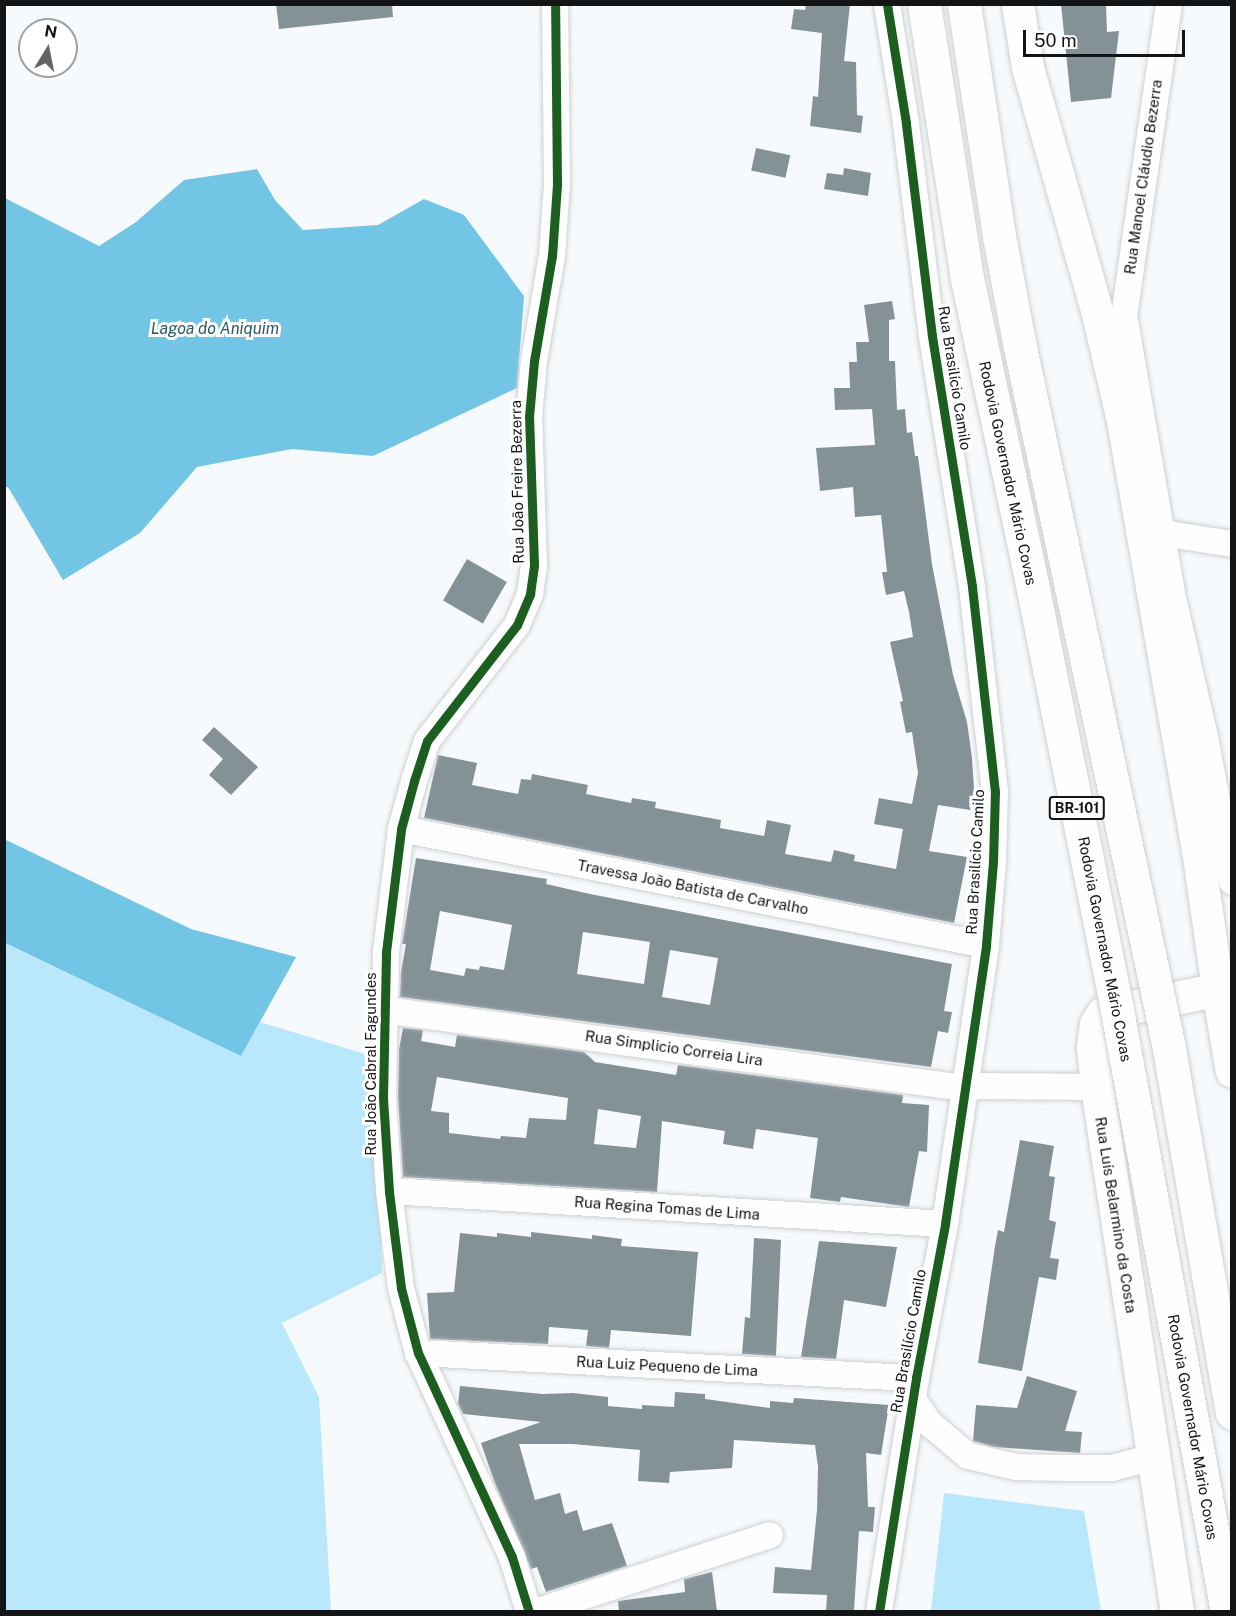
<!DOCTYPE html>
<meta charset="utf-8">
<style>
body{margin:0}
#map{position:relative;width:1236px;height:1616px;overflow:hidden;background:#f7fafc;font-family:"Public Sans",sans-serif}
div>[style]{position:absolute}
.green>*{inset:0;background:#b9e8fd}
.water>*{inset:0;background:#72c5e5}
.building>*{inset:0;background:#849297;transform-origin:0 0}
.roads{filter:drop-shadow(0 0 2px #ced0d2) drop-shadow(0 0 2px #ced0d2)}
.minor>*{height:26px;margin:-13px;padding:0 13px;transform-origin:13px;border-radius:13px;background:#fefeff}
.tertiary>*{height:32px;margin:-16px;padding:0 16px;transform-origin:16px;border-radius:16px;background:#fefeff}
.secondary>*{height:33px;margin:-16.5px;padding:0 16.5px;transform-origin:16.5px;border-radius:16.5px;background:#fefeff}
.bridges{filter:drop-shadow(0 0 2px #ced0d2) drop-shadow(0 0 2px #ced0d2)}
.trunk-bridge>*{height:33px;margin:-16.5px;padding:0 16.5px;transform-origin:16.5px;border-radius:16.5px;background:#fefeff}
.cycleway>*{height:9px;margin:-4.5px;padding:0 4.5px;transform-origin:4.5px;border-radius:4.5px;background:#1b5e20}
span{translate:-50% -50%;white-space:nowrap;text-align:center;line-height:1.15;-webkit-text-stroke:6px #fff;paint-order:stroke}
.shield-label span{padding:2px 4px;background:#fff;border:2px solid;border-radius:4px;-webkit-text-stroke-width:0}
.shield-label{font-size:14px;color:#121415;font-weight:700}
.street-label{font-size:15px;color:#121415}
.water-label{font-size:16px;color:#28576a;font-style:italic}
.frame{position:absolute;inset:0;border:6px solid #121415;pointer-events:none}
.north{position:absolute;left:18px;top:18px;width:60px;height:60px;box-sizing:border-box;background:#fff;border:2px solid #a0a1a1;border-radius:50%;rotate:10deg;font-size:16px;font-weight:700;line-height:24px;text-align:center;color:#121415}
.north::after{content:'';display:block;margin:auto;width:21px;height:27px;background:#626466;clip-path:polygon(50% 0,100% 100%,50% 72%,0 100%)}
.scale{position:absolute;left:1023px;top:30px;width:162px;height:27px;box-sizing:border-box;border:3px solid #121415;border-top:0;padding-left:8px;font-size:18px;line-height:21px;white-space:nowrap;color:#121415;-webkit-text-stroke:4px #fff;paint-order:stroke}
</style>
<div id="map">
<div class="green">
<div style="clip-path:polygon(4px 943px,241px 1056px,260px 1022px,375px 1057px,382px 1273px,282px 1323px,319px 1397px,331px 1611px,5px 1611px)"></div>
<div style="clip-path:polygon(944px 1493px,1084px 1511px,1101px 1611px,931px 1611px)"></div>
</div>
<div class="water">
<div style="clip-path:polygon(257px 169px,275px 200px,303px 230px,378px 225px,424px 199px,464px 215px,524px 296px,517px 388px,373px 456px,292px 449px,197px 467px,140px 533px,63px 580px,8px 487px,5px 487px,5px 198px,99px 246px,136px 222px,184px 180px)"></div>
<div style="clip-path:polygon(4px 839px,191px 929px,296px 957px,241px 1056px,5px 943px)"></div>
</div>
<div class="building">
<div style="clip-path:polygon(276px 4px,392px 4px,393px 17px,279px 29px)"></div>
<div style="clip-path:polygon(806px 4px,850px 4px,844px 61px,856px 62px,857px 115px,863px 116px,861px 133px,810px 126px,813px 96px,818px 97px,822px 33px,791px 29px,794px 9px,805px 10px)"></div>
<div style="clip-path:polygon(1061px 4px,1106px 6px,1107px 32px,1119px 31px,1111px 98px,1071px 102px)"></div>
<div style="left:756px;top:148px;width:35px;height:23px;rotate:12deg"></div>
<div style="clip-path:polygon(844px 168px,871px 173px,868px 196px,824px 189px,827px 173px,843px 175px)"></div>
<div style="clip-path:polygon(892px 301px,895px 319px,889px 320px,889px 361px,895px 361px,897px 410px,905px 409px,907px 433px,912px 432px,915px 456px,918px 456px,932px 564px,953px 675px,967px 722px,972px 758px,974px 788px,970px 810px,938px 805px,929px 851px,967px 857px,954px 923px,424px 818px,438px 755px,477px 763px,472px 785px,518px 794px,521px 779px,531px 780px,532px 774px,588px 785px,586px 794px,631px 803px,632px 798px,656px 802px,655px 808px,721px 820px,720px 828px,764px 836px,767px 820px,791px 825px,785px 854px,831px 862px,834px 850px,855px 855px,854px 861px,896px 869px,903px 829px,874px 824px,879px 798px,912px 804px,918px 773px,912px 732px,906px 733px,900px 702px,903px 701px,890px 642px,913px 637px,909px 612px,904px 591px,886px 595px,882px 572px,887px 572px,881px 515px,855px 517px,853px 487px,820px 491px,816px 448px,875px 445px,872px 409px,835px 410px,834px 388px,850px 388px,849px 362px,857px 362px,856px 342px,869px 342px,864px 305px)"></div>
<div style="left:467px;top:559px;width:46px;height:48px;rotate:30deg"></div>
<div style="clip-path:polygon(214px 727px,258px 767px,231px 795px,209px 775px,223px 759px,202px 740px)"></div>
<div style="clip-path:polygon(evenodd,416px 858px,547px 879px,546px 884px,590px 894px,952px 964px,944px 1011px,952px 1012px,948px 1033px,938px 1031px,931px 1067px,400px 997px,401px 972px,406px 944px,402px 944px,416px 858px,440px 911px,512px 925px,504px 970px,480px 966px,479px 970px,466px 968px,464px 976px,430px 970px,440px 911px,416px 858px,583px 932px,650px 942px,644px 984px,577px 974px,583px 932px,416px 858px,670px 950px,718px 958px,710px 1005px,662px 997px,670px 950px)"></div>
<div style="clip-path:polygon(evenodd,403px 1028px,423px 1030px,421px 1041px,455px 1047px,457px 1035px,584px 1052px,595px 1062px,676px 1075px,678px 1065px,903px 1095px,902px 1103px,929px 1105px,927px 1152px,919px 1151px,909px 1207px,841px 1197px,840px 1202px,810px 1198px,818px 1138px,756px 1129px,753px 1149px,723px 1144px,725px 1131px,662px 1121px,657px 1192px,403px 1177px,398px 1097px,399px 1049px,403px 1028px,437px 1077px,568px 1098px,566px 1120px,529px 1118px,526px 1138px,501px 1136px,500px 1139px,449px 1133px,449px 1113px,431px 1111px,437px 1077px,403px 1028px,598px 1109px,641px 1116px,636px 1148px,594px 1144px,598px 1109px)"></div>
<div style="clip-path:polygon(1020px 1140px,1054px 1146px,1049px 1176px,1055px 1177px,1049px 1220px,1056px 1222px,1050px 1258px,1059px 1259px,1056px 1280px,1039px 1277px,1022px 1371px,978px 1363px,995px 1246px,998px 1230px,1004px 1232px)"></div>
<div style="clip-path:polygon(531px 1232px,592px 1239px,592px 1235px,622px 1239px,621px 1246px,698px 1252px,691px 1336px,611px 1330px,609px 1348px,586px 1346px,588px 1330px,549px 1327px,548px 1344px,430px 1339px,427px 1293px,454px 1292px,460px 1233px,497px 1237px,497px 1233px,531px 1237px)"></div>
<div style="clip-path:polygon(754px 1238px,781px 1240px,776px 1356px,742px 1354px,745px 1317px,750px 1318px)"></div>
<div style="clip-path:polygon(819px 1241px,897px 1247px,886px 1307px,844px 1300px,836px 1359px,801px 1357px)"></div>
<div style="clip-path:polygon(1027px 1376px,1077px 1391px,1065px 1431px,1082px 1432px,1080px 1453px,994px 1447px,973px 1441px,976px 1405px,1017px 1408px)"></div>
<div style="clip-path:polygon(460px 1386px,543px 1394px,573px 1393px,608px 1397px,608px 1406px,642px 1409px,642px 1405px,674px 1407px,675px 1392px,705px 1394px,705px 1399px,770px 1408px,770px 1401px,793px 1403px,794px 1398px,889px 1405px,881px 1455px,866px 1453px,868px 1507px,875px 1507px,873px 1532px,859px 1531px,854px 1611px,826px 1611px,827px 1595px,773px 1593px,775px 1567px,811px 1570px,817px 1510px,818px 1467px,815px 1445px,734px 1440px,732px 1468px,670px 1472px,669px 1483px,638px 1481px,640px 1450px,572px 1444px,519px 1444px,535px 1500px,560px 1493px,565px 1514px,577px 1510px,583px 1531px,612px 1523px,627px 1566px,546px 1592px,537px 1567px,531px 1569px,494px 1481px,481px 1443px,541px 1422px,463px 1414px,458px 1404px)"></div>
<div style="clip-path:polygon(712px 1572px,717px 1611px,619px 1611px,618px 1601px,685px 1592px,684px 1579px)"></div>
</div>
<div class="roads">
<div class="minor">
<div style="left:1169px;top:4px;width:314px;rotate:98.2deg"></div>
<div style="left:1124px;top:315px;width:283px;rotate:80.2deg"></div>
<div style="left:1172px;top:594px;width:147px;rotate:77deg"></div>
<div style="left:1205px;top:737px;width:147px;rotate:79.4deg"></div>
<div style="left:1162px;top:533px;width:71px;rotate:8.9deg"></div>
<div style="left:401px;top:829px;width:596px;rotate:11.22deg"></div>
<div style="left:384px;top:1010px;width:585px;rotate:7.66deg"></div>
<div style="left:964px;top:1088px;width:17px;rotate:-7deg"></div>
<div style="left:981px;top:1086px;width:116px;rotate:0.5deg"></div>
<div style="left:389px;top:1191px;width:557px;rotate:3.4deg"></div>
<div style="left:418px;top:1353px;width:499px;rotate:2.9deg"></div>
<div style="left:913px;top:1399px;width:29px;rotate:56deg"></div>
<div style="left:929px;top:1423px;width:51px;rotate:40.2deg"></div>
<div style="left:968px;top:1456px;width:50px;rotate:12.7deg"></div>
<div style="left:1017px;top:1467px;width:51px;rotate:1.1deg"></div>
<div style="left:1068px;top:1468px;width:44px"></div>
<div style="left:1112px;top:1468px;width:42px;rotate:-15deg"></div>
<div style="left:529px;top:1612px;width:58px;rotate:-107.2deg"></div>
<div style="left:512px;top:1557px;width:225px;rotate:-114.7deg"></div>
<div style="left:418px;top:1353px;width:67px;rotate:-104.7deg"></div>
<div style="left:401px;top:1288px;width:98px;rotate:-97.1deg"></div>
<div style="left:389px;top:1191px;width:94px;rotate:-93.7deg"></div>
<div style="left:383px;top:1097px;width:145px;rotate:-88.8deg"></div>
<div style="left:386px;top:952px;width:124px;rotate:-83deg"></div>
<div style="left:401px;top:829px;width:50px;rotate:-74.8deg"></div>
<div style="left:414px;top:781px;width:42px;rotate:-72deg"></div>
<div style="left:427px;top:741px;width:147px;rotate:-52.2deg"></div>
<div style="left:517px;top:625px;width:34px;rotate:-67deg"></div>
<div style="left:530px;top:594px;width:29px;rotate:-82deg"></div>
<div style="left:534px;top:565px;width:148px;rotate:-91.9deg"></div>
<div style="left:529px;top:417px;width:56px;rotate:-84.9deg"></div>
<div style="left:534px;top:361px;width:107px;rotate:-80.3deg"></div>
<div style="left:552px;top:256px;width:71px;rotate:-86deg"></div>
<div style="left:557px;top:185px;width:181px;rotate:-90.6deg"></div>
<div style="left:535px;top:1612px;width:247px;rotate:-18.1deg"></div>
<div style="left:879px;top:1612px;width:237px;rotate:-81deg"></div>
<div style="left:916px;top:1378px;width:157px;rotate:-79.3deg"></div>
<div style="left:945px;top:1224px;width:282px;rotate:-81.6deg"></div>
<div style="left:986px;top:945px;width:83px;rotate:-85.2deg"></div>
<div style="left:993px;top:862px;width:70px;rotate:-88.4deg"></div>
<div style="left:995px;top:792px;width:207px;rotate:-96.4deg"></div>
<div style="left:972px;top:586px;width:253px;rotate:-99.1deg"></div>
<div style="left:932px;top:336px;width:215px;rotate:-97deg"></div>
<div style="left:906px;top:123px;width:121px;rotate:-99.1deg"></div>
</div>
<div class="tertiary">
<div style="left:1018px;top:4px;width:65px;rotate:81.1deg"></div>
<div style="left:1028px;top:68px;width:260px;rotate:74.1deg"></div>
<div style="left:1099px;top:318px;width:106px;rotate:76.9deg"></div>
<div style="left:1123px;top:421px;width:436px;rotate:80.1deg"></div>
<div style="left:1198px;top:850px;width:148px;rotate:81.8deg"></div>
</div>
<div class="secondary">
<div style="left:1177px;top:1612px;width:531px;rotate:-98.66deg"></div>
<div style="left:1097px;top:1087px;width:40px;rotate:-95.7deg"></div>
<div style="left:1093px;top:1047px;width:23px;rotate:-83deg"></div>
<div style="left:1096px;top:1024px;width:13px;rotate:-58deg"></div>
<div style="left:1103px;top:1013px;width:108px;rotate:-11.7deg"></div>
<div style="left:1209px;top:991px;width:11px;rotate:27deg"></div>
<div style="left:1219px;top:996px;width:76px;rotate:80.2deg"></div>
</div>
</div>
<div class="bridges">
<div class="trunk-bridge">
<div style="left:924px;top:4px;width:277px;rotate:81.1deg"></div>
<div style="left:967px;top:278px;width:313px;rotate:78deg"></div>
<div style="left:1032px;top:584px;width:434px;rotate:78.7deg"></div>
<div style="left:1117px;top:1010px;width:612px;rotate:79.64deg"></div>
<div style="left:964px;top:4px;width:235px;rotate:81.4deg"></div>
<div style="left:999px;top:236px;width:113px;rotate:79.3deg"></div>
<div style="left:1020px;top:347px;width:712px;rotate:78deg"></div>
<div style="left:1168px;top:1043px;width:375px;rotate:80.2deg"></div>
</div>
</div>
<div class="cycleway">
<div style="left:529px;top:1612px;width:58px;rotate:-107.2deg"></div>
<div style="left:512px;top:1557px;width:225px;rotate:-114.7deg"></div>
<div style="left:418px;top:1353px;width:67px;rotate:-104.7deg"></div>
<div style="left:401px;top:1288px;width:98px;rotate:-97.1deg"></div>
<div style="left:389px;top:1191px;width:94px;rotate:-93.7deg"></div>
<div style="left:383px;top:1097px;width:145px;rotate:-88.8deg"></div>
<div style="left:386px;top:952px;width:124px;rotate:-83deg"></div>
<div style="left:401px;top:829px;width:50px;rotate:-74.8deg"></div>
<div style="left:414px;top:781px;width:42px;rotate:-72deg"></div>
<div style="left:427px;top:741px;width:147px;rotate:-52.2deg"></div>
<div style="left:517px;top:625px;width:34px;rotate:-67deg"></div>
<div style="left:530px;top:594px;width:29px;rotate:-82deg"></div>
<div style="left:534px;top:565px;width:148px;rotate:-91.9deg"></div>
<div style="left:529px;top:417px;width:56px;rotate:-84.9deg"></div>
<div style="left:534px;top:361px;width:107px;rotate:-80.3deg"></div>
<div style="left:552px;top:256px;width:71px;rotate:-86deg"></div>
<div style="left:557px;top:185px;width:181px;rotate:-90.6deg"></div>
<div style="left:879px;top:1612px;width:237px;rotate:-81deg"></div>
<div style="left:916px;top:1378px;width:157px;rotate:-79.3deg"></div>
<div style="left:945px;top:1224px;width:282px;rotate:-81.6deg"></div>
<div style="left:986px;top:945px;width:83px;rotate:-85.2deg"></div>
<div style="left:993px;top:862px;width:70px;rotate:-88.4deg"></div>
<div style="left:995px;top:792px;width:207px;rotate:-96.4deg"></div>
<div style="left:972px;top:586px;width:253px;rotate:-99.1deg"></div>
<div style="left:932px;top:336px;width:215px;rotate:-97deg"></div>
<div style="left:906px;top:123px;width:121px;rotate:-99.1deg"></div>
</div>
<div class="shield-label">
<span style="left:1077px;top:808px">BR-101</span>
</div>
<div class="street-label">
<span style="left:1143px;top:177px;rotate:-82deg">Rua Manoel Cláudio Bezerra</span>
<span style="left:955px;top:378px;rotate:81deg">Rua Brasilício Camilo</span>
<span style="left:1008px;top:473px;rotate:78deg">Rodovia Governador Mário Covas</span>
<span style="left:517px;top:482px;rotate:-91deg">Rua João Freire Bezerra</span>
<span style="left:975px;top:862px;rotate:-87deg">Rua Brasilício Camilo</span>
<span style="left:693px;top:887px;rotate:11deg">Travessa João Batista de Carvalho</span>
<span style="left:1105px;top:949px;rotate:79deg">Rodovia Governador Mário Covas</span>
<span style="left:674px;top:1048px;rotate:8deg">Rua Simplicio Correia Lira</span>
<span style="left:371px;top:1064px;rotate:-90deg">Rua João Cabral Fagundes</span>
<span style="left:667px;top:1208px;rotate:4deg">Rua Regina Tomas de Lima</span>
<span style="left:1116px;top:1215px;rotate:81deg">Rua Luís Belarmino da Costa</span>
<span style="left:908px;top:1341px;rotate:-80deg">Rua Brasilício Camilo</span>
<span style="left:667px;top:1366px;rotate:3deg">Rua Luiz Pequeno de Lima</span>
<span style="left:1193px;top:1427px;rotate:80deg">Rodovia Governador Mário Covas</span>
</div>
<div class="water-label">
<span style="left:215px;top:329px">Lagoa do Aniquim</span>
</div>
<div class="frame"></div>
<div class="north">N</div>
<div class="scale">50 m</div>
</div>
